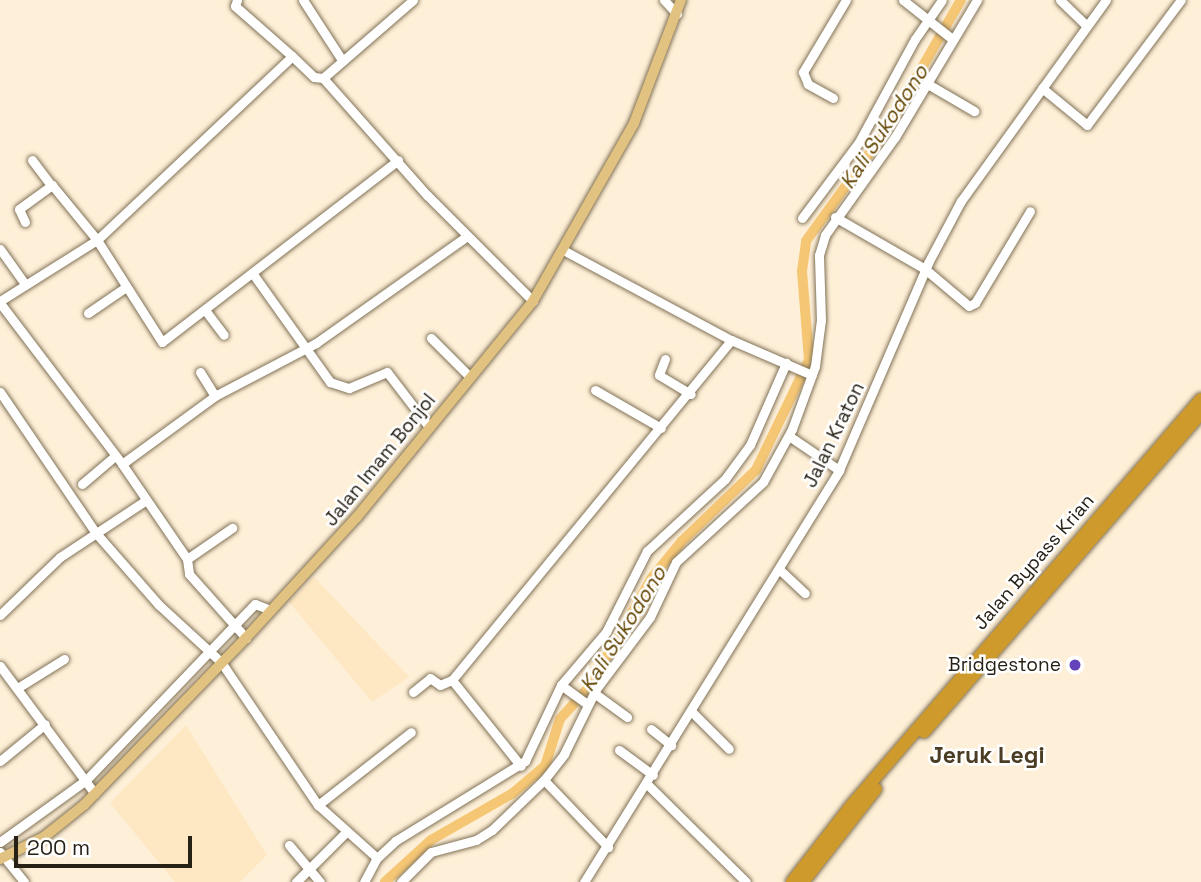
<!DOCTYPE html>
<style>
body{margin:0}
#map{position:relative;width:1201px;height:882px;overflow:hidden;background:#fef0d8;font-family:"Space Grotesk",sans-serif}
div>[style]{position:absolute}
.built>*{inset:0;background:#fee8c3}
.river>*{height:10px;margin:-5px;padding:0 5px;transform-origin:5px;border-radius:5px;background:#f5c775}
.roads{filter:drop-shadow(0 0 2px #817257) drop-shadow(0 0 2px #817257)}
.minor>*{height:9px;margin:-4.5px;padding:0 4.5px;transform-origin:4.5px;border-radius:4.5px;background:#fff}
.major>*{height:10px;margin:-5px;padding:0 5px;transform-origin:5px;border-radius:5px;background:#e2c280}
.highway>*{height:12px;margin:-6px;padding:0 6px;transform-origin:6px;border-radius:6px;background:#ce9a2c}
.dots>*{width:19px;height:19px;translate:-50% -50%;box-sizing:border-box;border:4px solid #fff;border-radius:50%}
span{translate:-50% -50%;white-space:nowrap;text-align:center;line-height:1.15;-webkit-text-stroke:5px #fff;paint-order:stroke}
.street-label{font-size:19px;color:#272015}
.poi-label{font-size:19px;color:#272015}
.right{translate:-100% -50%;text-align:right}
.water-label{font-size:21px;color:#624400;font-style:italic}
.quarter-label{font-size:23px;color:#4b3d23;font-weight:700}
.scale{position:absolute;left:14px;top:836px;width:178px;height:32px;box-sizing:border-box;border:4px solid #272015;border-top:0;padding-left:9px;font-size:21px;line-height:24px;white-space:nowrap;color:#272015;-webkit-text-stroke:5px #fff;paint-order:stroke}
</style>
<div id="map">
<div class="built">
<div style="clip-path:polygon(314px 577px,409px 677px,372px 702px,289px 602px)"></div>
<div style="clip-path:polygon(186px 725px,267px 855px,240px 882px,175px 882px,110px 803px)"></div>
</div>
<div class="river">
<div style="left:385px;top:882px;width:62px;rotate:-42.4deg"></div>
<div style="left:431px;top:840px;width:95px;rotate:-29.8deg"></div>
<div style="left:513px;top:793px;width:42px;rotate:-40.2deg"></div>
<div style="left:545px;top:766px;width:49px;rotate:-72.3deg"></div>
<div style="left:560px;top:719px;width:45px;rotate:-47.7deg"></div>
<div style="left:590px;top:686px;width:123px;rotate:-60.3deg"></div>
<div style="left:651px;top:579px;width:49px;rotate:-50.8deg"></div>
<div style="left:682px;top:541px;width:103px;rotate:-43.8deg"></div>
<div style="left:756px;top:470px;width:122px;rotate:-64.3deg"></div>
<div style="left:809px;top:360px;width:89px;rotate:-94.5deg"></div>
<div style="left:802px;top:271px;width:30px;rotate:-82deg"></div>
<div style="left:806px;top:241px;width:135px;rotate:-54.1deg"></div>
<div style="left:885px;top:132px;width:152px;rotate:-60.1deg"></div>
</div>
<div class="roads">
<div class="minor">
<div style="left:237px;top:0;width:6px;rotate:108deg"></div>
<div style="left:235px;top:6px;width:76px;rotate:41.3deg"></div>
<div style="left:303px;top:0;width:72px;rotate:57deg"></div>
<div style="left:664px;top:0;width:19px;rotate:47deg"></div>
<div style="left:903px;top:0;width:61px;rotate:38.4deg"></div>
<div style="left:1060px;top:0;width:37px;rotate:44deg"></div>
<div style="left:323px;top:78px;width:119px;rotate:-40.9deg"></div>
<div style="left:926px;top:83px;width:56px;rotate:30.3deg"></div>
<div style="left:1042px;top:88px;width:58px;rotate:39.4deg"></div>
<div style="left:1087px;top:125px;width:156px;rotate:-53.1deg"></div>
<div style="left:833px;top:98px;width:29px;rotate:-151deg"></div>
<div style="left:808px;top:84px;width:13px;rotate:-113deg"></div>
<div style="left:803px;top:72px;width:84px;rotate:-59.2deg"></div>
<div style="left:32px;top:160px;width:31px;rotate:53deg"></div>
<div style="left:835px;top:217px;width:104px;rotate:30deg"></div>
<div style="left:925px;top:269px;width:57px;rotate:40.1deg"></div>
<div style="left:969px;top:306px;width:7px;rotate:-27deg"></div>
<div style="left:975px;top:303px;width:107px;rotate:-59.1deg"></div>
<div style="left:802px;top:218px;width:95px;rotate:-53.1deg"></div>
<div style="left:859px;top:142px;width:117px;rotate:-61.5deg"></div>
<div style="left:915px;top:39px;width:47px;rotate:-55.3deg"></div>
<div style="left:25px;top:222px;width:14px;rotate:-115deg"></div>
<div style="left:19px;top:209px;width:41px;rotate:-36deg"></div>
<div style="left:52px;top:185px;width:71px;rotate:50.7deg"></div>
<div style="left:97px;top:240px;width:121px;rotate:57.5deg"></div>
<div style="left:162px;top:342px;width:298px;rotate:-37.6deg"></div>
<div style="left:0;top:249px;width:43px;rotate:54.5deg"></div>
<div style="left:563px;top:250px;width:191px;rotate:28.2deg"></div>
<div style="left:731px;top:340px;width:88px;rotate:23.4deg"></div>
<div style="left:253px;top:274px;width:133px;rotate:54.5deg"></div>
<div style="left:330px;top:382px;width:20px;rotate:18deg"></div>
<div style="left:349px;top:388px;width:41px;rotate:-22.8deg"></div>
<div style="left:387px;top:372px;width:69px;rotate:52.6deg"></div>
<div style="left:0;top:301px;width:115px;rotate:-32.2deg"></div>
<div style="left:97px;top:240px;width:268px;rotate:-43.3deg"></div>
<div style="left:292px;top:56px;width:30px;rotate:44deg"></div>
<div style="left:314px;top:77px;width:9px;rotate:6deg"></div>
<div style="left:323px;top:78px;width:157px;rotate:48.4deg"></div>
<div style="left:427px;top:195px;width:150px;rotate:45deg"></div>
<div style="left:0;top:303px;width:202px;rotate:52.8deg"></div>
<div style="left:122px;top:464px;width:115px;rotate:55.6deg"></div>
<div style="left:187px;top:559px;width:15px;rotate:82deg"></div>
<div style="left:189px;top:574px;width:86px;rotate:48.3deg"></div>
<div style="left:205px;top:310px;width:31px;rotate:53deg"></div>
<div style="left:88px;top:313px;width:46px;rotate:-34.4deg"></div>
<div style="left:431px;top:338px;width:55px;rotate:45deg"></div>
<div style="left:665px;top:359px;width:17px;rotate:111deg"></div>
<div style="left:659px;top:375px;width:37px;rotate:31deg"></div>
<div style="left:200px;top:372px;width:28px;rotate:58deg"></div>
<div style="left:595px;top:390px;width:76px;rotate:29.9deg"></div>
<div style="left:0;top:392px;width:169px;rotate:55.8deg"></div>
<div style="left:95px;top:532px;width:97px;rotate:48.8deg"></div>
<div style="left:159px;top:605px;width:84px;rotate:42.6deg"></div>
<div style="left:221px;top:662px;width:173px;rotate:55.9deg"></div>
<div style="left:318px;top:805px;width:79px;rotate:41.9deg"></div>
<div style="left:789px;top:436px;width:60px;rotate:34.2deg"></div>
<div style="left:122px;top:464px;width:115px;rotate:-36.2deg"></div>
<div style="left:215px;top:396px;width:114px;rotate:-27.7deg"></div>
<div style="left:316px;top:343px;width:185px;rotate:-35.3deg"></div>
<div style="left:82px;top:484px;width:43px;rotate:-40.3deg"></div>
<div style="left:187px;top:559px;width:55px;rotate:-34.6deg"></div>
<div style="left:780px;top:570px;width:34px;rotate:43deg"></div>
<div style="left:0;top:615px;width:83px;rotate:-44deg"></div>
<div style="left:60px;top:557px;width:103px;rotate:-33.5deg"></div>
<div style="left:0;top:666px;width:159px;rotate:53.4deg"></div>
<div style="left:452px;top:680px;width:110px;rotate:51.3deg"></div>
<div style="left:561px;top:685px;width:32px;rotate:36deg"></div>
<div style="left:19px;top:687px;width:53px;rotate:-31.9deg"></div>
<div style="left:413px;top:692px;width:22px;rotate:-39deg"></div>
<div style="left:430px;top:678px;width:12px;rotate:35deg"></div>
<div style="left:440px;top:685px;width:13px;rotate:-23deg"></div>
<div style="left:452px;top:680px;width:440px;rotate:-50.6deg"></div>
<div style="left:594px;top:693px;width:41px;rotate:36deg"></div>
<div style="left:692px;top:712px;width:52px;rotate:45deg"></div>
<div style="left:651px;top:729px;width:26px;rotate:39deg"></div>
<div style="left:619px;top:750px;width:42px;rotate:36.3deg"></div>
<div style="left:0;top:761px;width:58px;rotate:-39.4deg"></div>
<div style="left:544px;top:780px;width:93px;rotate:46.3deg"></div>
<div style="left:647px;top:784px;width:139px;rotate:44.7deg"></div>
<div style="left:318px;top:805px;width:118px;rotate:-38.1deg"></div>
<div style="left:0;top:842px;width:106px;rotate:-35.8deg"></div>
<div style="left:86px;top:780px;width:244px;rotate:-46.2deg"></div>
<div style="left:255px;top:604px;width:17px;rotate:21deg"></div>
<div style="left:289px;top:845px;width:48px;rotate:50deg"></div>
<div style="left:0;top:852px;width:38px;rotate:51deg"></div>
<div style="left:296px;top:882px;width:69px;rotate:-45deg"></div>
<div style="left:364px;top:882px;width:27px;rotate:-62deg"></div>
<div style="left:377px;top:858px;width:25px;rotate:-43deg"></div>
<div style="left:395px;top:841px;width:153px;rotate:-31.6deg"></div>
<div style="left:525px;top:761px;width:84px;rotate:-64.7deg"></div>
<div style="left:561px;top:685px;width:70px;rotate:-49.7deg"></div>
<div style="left:606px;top:632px;width:91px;rotate:-63.2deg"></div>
<div style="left:647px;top:551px;width:106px;rotate:-42.7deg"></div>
<div style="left:725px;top:479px;width:42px;rotate:-53.7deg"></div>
<div style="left:750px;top:445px;width:90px;rotate:-66.3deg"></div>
<div style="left:401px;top:882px;width:42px;rotate:-45deg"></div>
<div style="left:431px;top:852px;width:47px;rotate:-14.9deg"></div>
<div style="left:476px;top:840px;width:19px;rotate:-32deg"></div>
<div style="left:492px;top:830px;width:72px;rotate:-43.9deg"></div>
<div style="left:544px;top:780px;width:33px;rotate:-52deg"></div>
<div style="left:564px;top:754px;width:72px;rotate:-63.8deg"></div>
<div style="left:596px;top:689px;width:90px;rotate:-53.1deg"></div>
<div style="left:650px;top:617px;width:61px;rotate:-64.7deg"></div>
<div style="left:676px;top:562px;width:118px;rotate:-42.6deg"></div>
<div style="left:763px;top:482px;width:60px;rotate:-61.3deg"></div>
<div style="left:792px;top:429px;width:67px;rotate:-69.9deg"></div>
<div style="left:815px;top:366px;width:46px;rotate:-82.6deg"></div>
<div style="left:821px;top:320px;width:65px;rotate:-91.8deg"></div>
<div style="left:819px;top:255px;width:21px;rotate:-73deg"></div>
<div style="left:825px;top:235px;width:120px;rotate:-54.5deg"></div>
<div style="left:895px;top:137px;width:160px;rotate:-59.1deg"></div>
<div style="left:584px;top:882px;width:485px;rotate:-58.2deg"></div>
<div style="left:839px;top:470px;width:225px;rotate:-66.7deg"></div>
<div style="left:928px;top:263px;width:70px;rotate:-62deg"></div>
<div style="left:961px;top:201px;width:248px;rotate:-54.2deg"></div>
</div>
<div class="major">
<div style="left:0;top:859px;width:49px;rotate:-26.6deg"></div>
<div style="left:44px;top:837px;width:51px;rotate:-38.7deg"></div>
<div style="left:84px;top:805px;width:233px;rotate:-45.9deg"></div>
<div style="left:246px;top:638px;width:164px;rotate:-47.5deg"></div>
<div style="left:357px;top:517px;width:279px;rotate:-50.8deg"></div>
<div style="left:533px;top:301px;width:205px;rotate:-60.4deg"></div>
<div style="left:634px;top:123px;width:132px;rotate:-69.1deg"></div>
</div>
<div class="highway">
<div style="left:924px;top:732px;width:422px;rotate:-49deg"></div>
<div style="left:792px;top:882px;width:95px;rotate:-52.3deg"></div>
<div style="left:850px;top:807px;width:538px;rotate:-49.29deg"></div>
<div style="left:803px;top:882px;width:118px;rotate:-51.9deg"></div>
</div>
</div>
<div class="dots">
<div style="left:1075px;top:665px;background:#6443bb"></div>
</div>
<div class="street-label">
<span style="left:834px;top:435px;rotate:-64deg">Jalan Kraton</span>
<span style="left:380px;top:460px;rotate:-51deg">Jalan Imam Bonjol</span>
<span style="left:1034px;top:562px;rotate:-49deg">Jalan Bypass Krian</span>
</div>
<div class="poi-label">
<span class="right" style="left:1061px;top:665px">Bridgestone</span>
</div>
<div class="water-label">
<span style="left:884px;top:127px;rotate:-57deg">Kali Sukodono</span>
<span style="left:623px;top:629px;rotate:-58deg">Kali Sukodono</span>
</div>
<div class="quarter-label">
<span style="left:987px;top:755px">Jeruk Legi</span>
</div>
<div class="scale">200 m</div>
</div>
